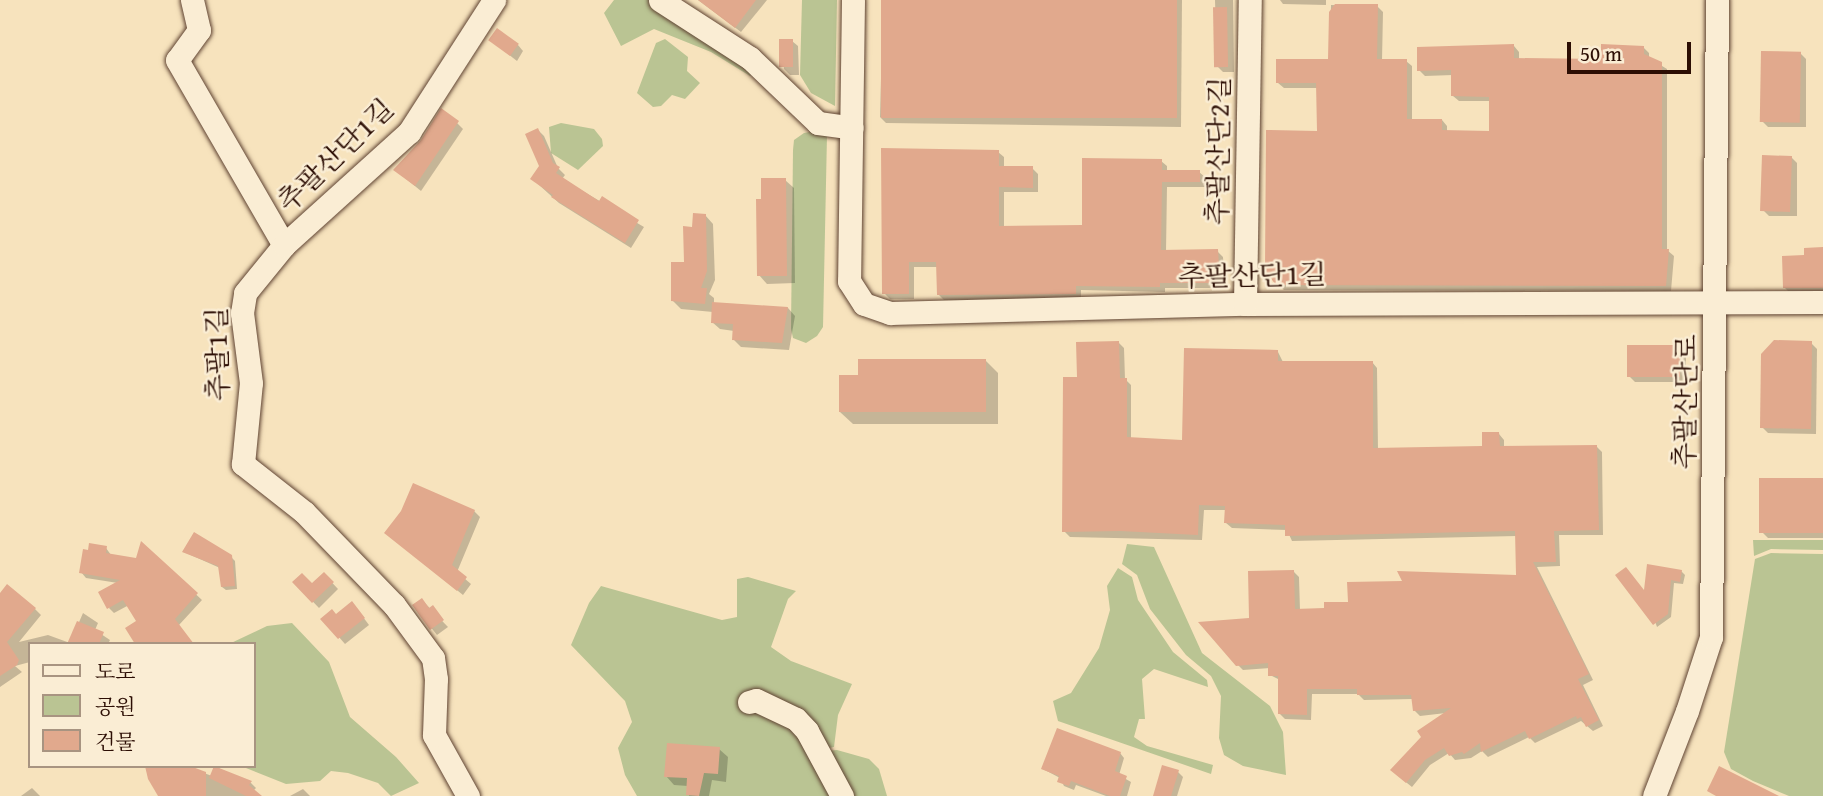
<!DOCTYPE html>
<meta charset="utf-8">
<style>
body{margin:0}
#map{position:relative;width:1823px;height:796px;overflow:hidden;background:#f7e3bd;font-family:"Gentium Book Plus","Noto Serif KR",serif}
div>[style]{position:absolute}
.green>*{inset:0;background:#bac493}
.shadow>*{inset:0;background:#0003}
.building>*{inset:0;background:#e1a98d;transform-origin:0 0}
.roads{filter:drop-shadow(0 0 2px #5f4332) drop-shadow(0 0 2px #5f4332)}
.minor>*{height:23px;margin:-11.5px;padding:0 11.5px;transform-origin:11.5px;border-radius:11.5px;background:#faedd4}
span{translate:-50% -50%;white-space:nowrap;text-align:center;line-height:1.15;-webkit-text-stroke:5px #faedd4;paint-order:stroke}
.street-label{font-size:28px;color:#2c0e04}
.legend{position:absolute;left:28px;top:642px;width:228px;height:126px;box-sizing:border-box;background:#faedd4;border:2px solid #a89481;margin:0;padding:9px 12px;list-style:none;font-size:21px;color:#2c0e04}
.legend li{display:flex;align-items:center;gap:14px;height:35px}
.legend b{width:35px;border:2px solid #a89481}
.scale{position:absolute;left:1567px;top:42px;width:124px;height:32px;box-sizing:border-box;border:4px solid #2c0e04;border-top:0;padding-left:9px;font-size:21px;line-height:24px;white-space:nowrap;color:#2c0e04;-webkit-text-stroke:5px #faedd4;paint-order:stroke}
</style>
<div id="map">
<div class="green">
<div style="clip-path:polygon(614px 0,649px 0,754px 73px,750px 76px,711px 52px,654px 29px,621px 46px,604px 13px)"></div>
<div style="clip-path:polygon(802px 0,837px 0,835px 106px,811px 93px,800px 75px)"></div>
<div style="clip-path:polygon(665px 39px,688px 57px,687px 71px,700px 83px,685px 99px,672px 95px,661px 106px,653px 107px,637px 93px,656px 43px)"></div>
<div style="clip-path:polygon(561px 123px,594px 129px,602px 139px,603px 146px,578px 170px,551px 153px,549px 127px)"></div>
<div style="clip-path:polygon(815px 131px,827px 135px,823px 327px,817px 336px,806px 343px,793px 338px,791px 329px,793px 150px,794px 140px,804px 133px)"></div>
<div style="clip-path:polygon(1753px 540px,1823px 540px,1823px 550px,1771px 549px,1754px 556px)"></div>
<div style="clip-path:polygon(1127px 544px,1154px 547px,1202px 653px,1270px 706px,1283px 732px,1286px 775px,1243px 766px,1224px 755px,1219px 738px,1221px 696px,1211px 676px,1186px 655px,1150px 609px,1137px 575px,1122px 564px)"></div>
<div style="clip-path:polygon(1771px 553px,1823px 554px,1823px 796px,1789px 796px,1753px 781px,1731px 769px,1724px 752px,1755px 559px)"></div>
<div style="clip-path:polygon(1118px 568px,1132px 577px,1138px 600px,1173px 652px,1207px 680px,1208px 687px,1154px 669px,1142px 679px,1145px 719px,1139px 719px,1134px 737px,1147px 746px,1213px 765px,1211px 774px,1058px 721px,1053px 701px,1071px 693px,1099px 648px,1110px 610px,1107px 586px)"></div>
<div style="clip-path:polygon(748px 577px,796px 591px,788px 599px,771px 647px,791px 661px,852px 684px,838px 715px,834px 747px,823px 749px,835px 796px,637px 796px,625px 775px,618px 748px,632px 722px,625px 701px,571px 645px,589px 603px,601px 586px,722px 620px,737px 617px,737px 579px)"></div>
<div style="clip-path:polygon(292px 623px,329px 662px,350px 717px,396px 757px,419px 783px,391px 796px,378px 783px,348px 773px,331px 771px,320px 781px,286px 784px,241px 766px,254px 766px,254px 644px,229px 644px,267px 626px)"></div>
<div style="clip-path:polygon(837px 750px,869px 759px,879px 769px,887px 796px,849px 796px,826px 751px)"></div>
</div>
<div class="shadow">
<div style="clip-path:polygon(698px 0,767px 0,741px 32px)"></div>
<div style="clip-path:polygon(883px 0,1182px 0,1181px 127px,886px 123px,880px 117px)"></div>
<div style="clip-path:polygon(1215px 0,1233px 0,1234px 72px,1223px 72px,1217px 66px)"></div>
<div style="clip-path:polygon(1280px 0,1326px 0,1326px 5px,1283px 4px)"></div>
<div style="clip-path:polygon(1331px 5px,1377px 6px,1383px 12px,1382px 61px,1406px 61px,1412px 66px,1412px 120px,1442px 120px,1447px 126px,1447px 132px,1490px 133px,1491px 101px,1459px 101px,1453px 96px,1453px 75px,1425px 76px,1419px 70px,1514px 46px,1519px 52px,1519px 60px,1602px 61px,1643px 47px,1649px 53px,1649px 58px,1667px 69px,1667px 250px,1674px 256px,1671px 291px,1284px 290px,1278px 284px,1318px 132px,1318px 88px,1284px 88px,1278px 83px,1330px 61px)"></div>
<div style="clip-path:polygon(490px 40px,518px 45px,523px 51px,517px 61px)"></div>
<div style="clip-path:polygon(781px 41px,792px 41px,798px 46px,799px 75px,790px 75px,784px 69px)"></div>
<div style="clip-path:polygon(1800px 53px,1806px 59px,1806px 127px,1768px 127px,1762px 121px)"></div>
<div style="clip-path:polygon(457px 123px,463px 129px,421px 191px,395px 170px)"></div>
<div style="clip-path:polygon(538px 130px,544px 136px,558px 168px,565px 175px,562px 179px,644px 227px,631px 248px,559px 203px,538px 184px,541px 166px)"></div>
<div style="clip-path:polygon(883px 149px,998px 152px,1004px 157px,1004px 168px,1032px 168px,1038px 174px,1038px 192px,1004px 192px,1004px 227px,1083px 227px,1161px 161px,1167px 166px,1167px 172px,1199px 172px,1205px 177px,1205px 187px,1167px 187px,1166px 252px,1217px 251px,1223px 257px,1225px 288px,1165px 288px,1165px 292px,1081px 290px,1081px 299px,944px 300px,938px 294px,938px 267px,914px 267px,914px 299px,890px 299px,884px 293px)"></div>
<div style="clip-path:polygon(1791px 157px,1797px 163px,1797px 216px,1769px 216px,1763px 210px)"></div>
<div style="clip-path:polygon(785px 180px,794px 188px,795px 283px,767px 284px,759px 275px)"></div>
<div style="clip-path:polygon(705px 215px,713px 224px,715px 280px,709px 294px,714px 298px,714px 303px,788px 308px,795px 316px,789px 350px,741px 347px,733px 339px,734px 331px,720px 329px,712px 322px,713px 312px,681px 309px,673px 301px,694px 228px)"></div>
<div style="clip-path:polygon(1823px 248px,1823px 293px,1790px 293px,1784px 287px,1806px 257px)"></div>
<div style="clip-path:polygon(1118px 342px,1124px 348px,1125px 379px,1131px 385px,1131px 439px,1184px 441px,1278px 352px,1283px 362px,1372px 362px,1377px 368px,1378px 450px,1484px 448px,1499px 434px,1504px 440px,1504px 448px,1596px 446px,1602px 452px,1603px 535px,1559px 535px,1560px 566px,1537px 567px,1593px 680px,1583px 685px,1603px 726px,1593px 731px,1581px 721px,1535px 743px,1529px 737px,1488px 757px,1482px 751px,1471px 758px,1455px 760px,1449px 753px,1430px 765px,1412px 787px,1397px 775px,1446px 713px,1420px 716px,1414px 710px,1413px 699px,1364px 700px,1358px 694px,1312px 694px,1311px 720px,1285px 719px,1280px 714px,1280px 680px,1270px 675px,1270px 668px,1243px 670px,1237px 664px,1250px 620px,1294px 572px,1299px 577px,1300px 610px,1326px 610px,1518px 576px,1517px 536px,1292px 541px,1287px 530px,1232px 528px,1226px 523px,1226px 510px,1204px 510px,1202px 540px,1070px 537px,1064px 531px,1079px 379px)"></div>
<div style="clip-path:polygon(1811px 343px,1817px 349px,1816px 434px,1768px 433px,1762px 427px)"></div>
<div style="clip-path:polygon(1680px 346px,1686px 352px,1686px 382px,1635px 382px,1629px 376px)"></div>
<div style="clip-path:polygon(985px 360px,998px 373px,998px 424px,853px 424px,840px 412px,860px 376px)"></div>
<div style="clip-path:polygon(1823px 479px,1823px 538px,1768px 538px,1762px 532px)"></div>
<div style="clip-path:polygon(474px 511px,480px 517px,457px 572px,471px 584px,463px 595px,392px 538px)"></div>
<div style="clip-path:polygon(142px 544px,202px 600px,179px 625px,139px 622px,129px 605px,114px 613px,109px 608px,118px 583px,86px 578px,81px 572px,106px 548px,111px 555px,137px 560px)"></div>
<div style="clip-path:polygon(184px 552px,231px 557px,235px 561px,237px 589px,226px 590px,222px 587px,220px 568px)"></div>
<div style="clip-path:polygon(1681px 571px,1685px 575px,1683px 584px,1674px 583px,1671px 617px,1657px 627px,1645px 593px)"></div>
<div style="clip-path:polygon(324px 574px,338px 589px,319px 608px,295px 583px,312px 586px)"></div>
<div style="clip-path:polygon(0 596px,35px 609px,41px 615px,19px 642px,48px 635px,70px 643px,83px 613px,98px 623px,95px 630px,110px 640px,108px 644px,30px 644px,30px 662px,15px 666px,22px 672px,0 687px)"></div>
<div style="clip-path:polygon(422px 600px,448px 627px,437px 635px,414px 606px)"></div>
<div style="clip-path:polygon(357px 609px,369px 625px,345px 644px,323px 619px)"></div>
<div style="clip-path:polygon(719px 749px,728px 757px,726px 782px,712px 780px,709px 796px,689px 796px,688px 786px,674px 785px,666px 776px)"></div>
<div style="clip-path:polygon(1120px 753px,1124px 758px,1119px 775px,1131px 782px,1127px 796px,1106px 796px,1076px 785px,1074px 790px,1064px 786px,1060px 778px,1043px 769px)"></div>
<div style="clip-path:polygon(185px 766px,212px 776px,216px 767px,251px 783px,256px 788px,253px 791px,259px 796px,158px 796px)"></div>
<div style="clip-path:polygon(1178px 772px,1183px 777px,1177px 796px,1155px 796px)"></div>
<div style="clip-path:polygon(32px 788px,40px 796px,21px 796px)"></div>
<div style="clip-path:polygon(303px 789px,310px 796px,290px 796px)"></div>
</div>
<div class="building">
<div style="clip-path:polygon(698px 0,756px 0,735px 28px)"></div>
<div style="left:881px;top:0;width:296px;height:118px"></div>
<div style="clip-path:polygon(1335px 4px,1378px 4px,1377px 59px,1407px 59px,1407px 119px,1442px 119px,1442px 130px,1489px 131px,1489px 97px,1451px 96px,1451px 70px,1417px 71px,1417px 47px,1514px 44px,1514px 58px,1601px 59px,1601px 44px,1644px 46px,1644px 54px,1662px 62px,1662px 249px,1669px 249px,1666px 286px,1276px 285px,1265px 271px,1266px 130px,1317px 131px,1316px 83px,1276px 83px,1276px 59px,1328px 59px,1329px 12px)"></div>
<div style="left:1227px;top:7px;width:60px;height:14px;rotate:89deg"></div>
<div style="left:497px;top:28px;width:27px;height:15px;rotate:36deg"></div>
<div style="left:779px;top:39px;width:14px;height:28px"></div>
<div style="left:1761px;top:51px;width:40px;height:71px;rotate:1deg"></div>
<div style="clip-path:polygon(441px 108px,459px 121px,415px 186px,393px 170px,421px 140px)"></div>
<div style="clip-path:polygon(538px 128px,553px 163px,560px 167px,556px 173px,599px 201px,602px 196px,639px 220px,625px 243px,551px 197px,553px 195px,530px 179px,539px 166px,525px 134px)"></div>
<div style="clip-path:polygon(881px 148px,999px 150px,999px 166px,1033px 166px,1033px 188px,999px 187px,999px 226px,1082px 225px,1082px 158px,1162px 159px,1162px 170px,1200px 170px,1200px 182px,1162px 182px,1161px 250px,1218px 249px,1220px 283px,1160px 283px,1160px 287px,1076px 286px,1076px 294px,937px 295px,936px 262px,909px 262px,909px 294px,882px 294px)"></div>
<div style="left:1762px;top:155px;width:30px;height:56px;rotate:2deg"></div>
<div style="clip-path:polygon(761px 178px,786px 178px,787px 276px,757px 276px,756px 199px,761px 199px)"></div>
<div style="clip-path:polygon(693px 213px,706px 214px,707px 271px,701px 288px,707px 288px,705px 304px,671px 301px,671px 262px,684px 262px,683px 226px,692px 227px)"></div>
<div style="clip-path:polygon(1823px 247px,1823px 288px,1783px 288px,1782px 256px,1804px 255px,1804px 248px)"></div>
<div style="clip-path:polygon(712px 302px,788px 307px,782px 343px,732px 340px,733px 324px,711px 323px)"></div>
<div style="clip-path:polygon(1774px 340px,1812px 341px,1811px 429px,1760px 428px,1761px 354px)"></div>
<div style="clip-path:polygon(1119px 341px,1120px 378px,1127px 378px,1127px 437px,1182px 440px,1184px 348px,1278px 350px,1278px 361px,1373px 361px,1373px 448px,1482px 446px,1482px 432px,1499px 432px,1500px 446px,1597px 445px,1599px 530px,1554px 531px,1556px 562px,1533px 562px,1589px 674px,1578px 679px,1599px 720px,1586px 727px,1581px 717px,1577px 719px,1576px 716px,1529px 739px,1525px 731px,1481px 752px,1480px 743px,1464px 754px,1462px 752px,1449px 756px,1444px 748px,1425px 760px,1406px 783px,1390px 770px,1421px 737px,1417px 731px,1451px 708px,1413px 711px,1411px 695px,1357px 695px,1357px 689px,1307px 689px,1307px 715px,1278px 714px,1278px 676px,1268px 676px,1268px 663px,1236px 666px,1198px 622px,1249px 618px,1248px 571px,1294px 570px,1295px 609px,1324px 608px,1324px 602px,1348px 602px,1347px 582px,1402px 581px,1397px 571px,1516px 575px,1515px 531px,1285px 536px,1285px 525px,1224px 523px,1225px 506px,1199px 505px,1198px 535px,1120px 531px,1062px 532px,1063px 377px,1077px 377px,1076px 342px)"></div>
<div style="left:1627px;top:345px;width:53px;height:32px"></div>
<div style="clip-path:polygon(858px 359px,986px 359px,986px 412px,839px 412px,839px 375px,858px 375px)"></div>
<div style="left:1823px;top:478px;width:55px;height:64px;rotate:90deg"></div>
<div style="clip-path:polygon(413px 483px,475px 510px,452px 565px,467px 577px,457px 591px,384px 533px,401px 511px)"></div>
<div style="clip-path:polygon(194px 532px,232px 555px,235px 586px,221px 587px,218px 566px,182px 552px)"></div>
<div style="clip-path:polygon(141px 541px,198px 593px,175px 619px,194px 644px,135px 644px,125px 628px,136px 621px,123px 600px,107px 609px,98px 592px,120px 580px,79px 573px,83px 549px,88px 550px,89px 543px,107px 546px,106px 553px,136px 558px)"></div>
<div style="clip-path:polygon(1647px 564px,1682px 570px,1680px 582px,1671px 580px,1668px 614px,1653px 625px,1615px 575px,1626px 567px,1644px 590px)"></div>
<div style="clip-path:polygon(324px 572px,334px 582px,312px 603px,292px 582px,302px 573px,312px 583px)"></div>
<div style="clip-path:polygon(7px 584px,36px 608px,7px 642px,19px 660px,17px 665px,0 676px,0 593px)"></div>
<div style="clip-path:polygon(422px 598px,429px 608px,433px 605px,444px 620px,430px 630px,412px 605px)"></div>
<div style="clip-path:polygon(352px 601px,365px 618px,338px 639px,320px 619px,332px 609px,336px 614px)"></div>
<div style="clip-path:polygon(77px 621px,104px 632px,99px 644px,67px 644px)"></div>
<div style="clip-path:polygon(1057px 728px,1121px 752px,1115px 771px,1127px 776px,1120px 796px,1110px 796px,1071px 781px,1069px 786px,1057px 782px,1059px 776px,1041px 769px)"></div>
<div style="clip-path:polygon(667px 743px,720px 747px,718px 774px,704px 773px,699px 796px,686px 795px,687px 778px,664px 777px)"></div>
<div style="clip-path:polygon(1162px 765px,1179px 770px,1171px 796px,1153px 796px)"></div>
<div style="clip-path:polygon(145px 766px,190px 766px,206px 772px,206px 796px,158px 796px,148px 779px)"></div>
<div style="clip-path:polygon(214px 766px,252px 781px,249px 785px,262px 796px,246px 796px,209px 778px)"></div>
<div style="clip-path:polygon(1719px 766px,1779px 796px,1716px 796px,1707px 791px)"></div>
</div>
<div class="roads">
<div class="minor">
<div style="left:192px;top:0;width:31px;rotate:77deg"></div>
<div style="left:199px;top:30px;width:37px;rotate:126deg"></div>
<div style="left:177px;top:60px;width:214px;rotate:60deg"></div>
<div style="left:660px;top:0;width:107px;rotate:32.8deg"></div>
<div style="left:750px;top:58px;width:94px;rotate:43.7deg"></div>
<div style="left:818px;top:123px;width:34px;rotate:8deg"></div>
<div style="left:853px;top:0;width:281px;rotate:90.8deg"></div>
<div style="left:849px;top:281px;width:27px;rotate:57deg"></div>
<div style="left:864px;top:304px;width:28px;rotate:19deg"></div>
<div style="left:890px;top:313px;width:355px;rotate:-1.5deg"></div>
<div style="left:1245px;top:304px;width:578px;rotate:-0.2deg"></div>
<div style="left:1245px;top:304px;width:304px;rotate:-89.1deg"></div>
<div style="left:749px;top:702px;width:7px;rotate:-16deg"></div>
<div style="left:756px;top:700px;width:44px;rotate:25.4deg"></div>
<div style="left:796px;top:719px;width:16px;rotate:47deg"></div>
<div style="left:807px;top:731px;width:74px;rotate:61.7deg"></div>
<div style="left:468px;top:796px;width:70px;rotate:-119.1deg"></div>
<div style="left:434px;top:735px;width:56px;rotate:-88deg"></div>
<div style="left:436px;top:679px;width:21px;rotate:-98deg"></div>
<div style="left:433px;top:658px;width:66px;rotate:-126.3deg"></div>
<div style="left:394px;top:605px;width:129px;rotate:-134.1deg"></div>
<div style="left:304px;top:512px;width:78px;rotate:-141.8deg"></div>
<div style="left:243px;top:464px;width:81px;rotate:-84.4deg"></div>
<div style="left:251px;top:383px;width:71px;rotate:-97.3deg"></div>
<div style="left:242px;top:313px;width:20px;rotate:-81deg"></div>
<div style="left:245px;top:293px;width:62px;rotate:-50.9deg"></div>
<div style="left:284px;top:245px;width:169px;rotate:-42.1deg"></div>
<div style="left:409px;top:132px;width:157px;rotate:-57.2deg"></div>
<div style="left:1654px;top:796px;width:91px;rotate:-68.8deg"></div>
<div style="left:1687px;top:711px;width:78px;rotate:-72deg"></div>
<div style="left:1711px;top:637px;width:637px;rotate:-89.46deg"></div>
</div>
</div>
<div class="street-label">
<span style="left:1218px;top:151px;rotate:-89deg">추팔산단2길</span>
<span style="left:335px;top:155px;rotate:-44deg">추팔산단1길</span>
<span style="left:1252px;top:275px;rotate:-1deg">추팔산단1길</span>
<span style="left:217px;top:354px;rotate:-91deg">추팔1길</span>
<span style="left:1685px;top:402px;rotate:-89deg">추팔산단로</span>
</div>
<ul class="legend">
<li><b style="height:9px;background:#faedd4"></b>도로</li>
<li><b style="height:19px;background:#bac493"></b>공원</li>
<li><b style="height:19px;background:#e1a98d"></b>건물</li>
</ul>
<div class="scale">50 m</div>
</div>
